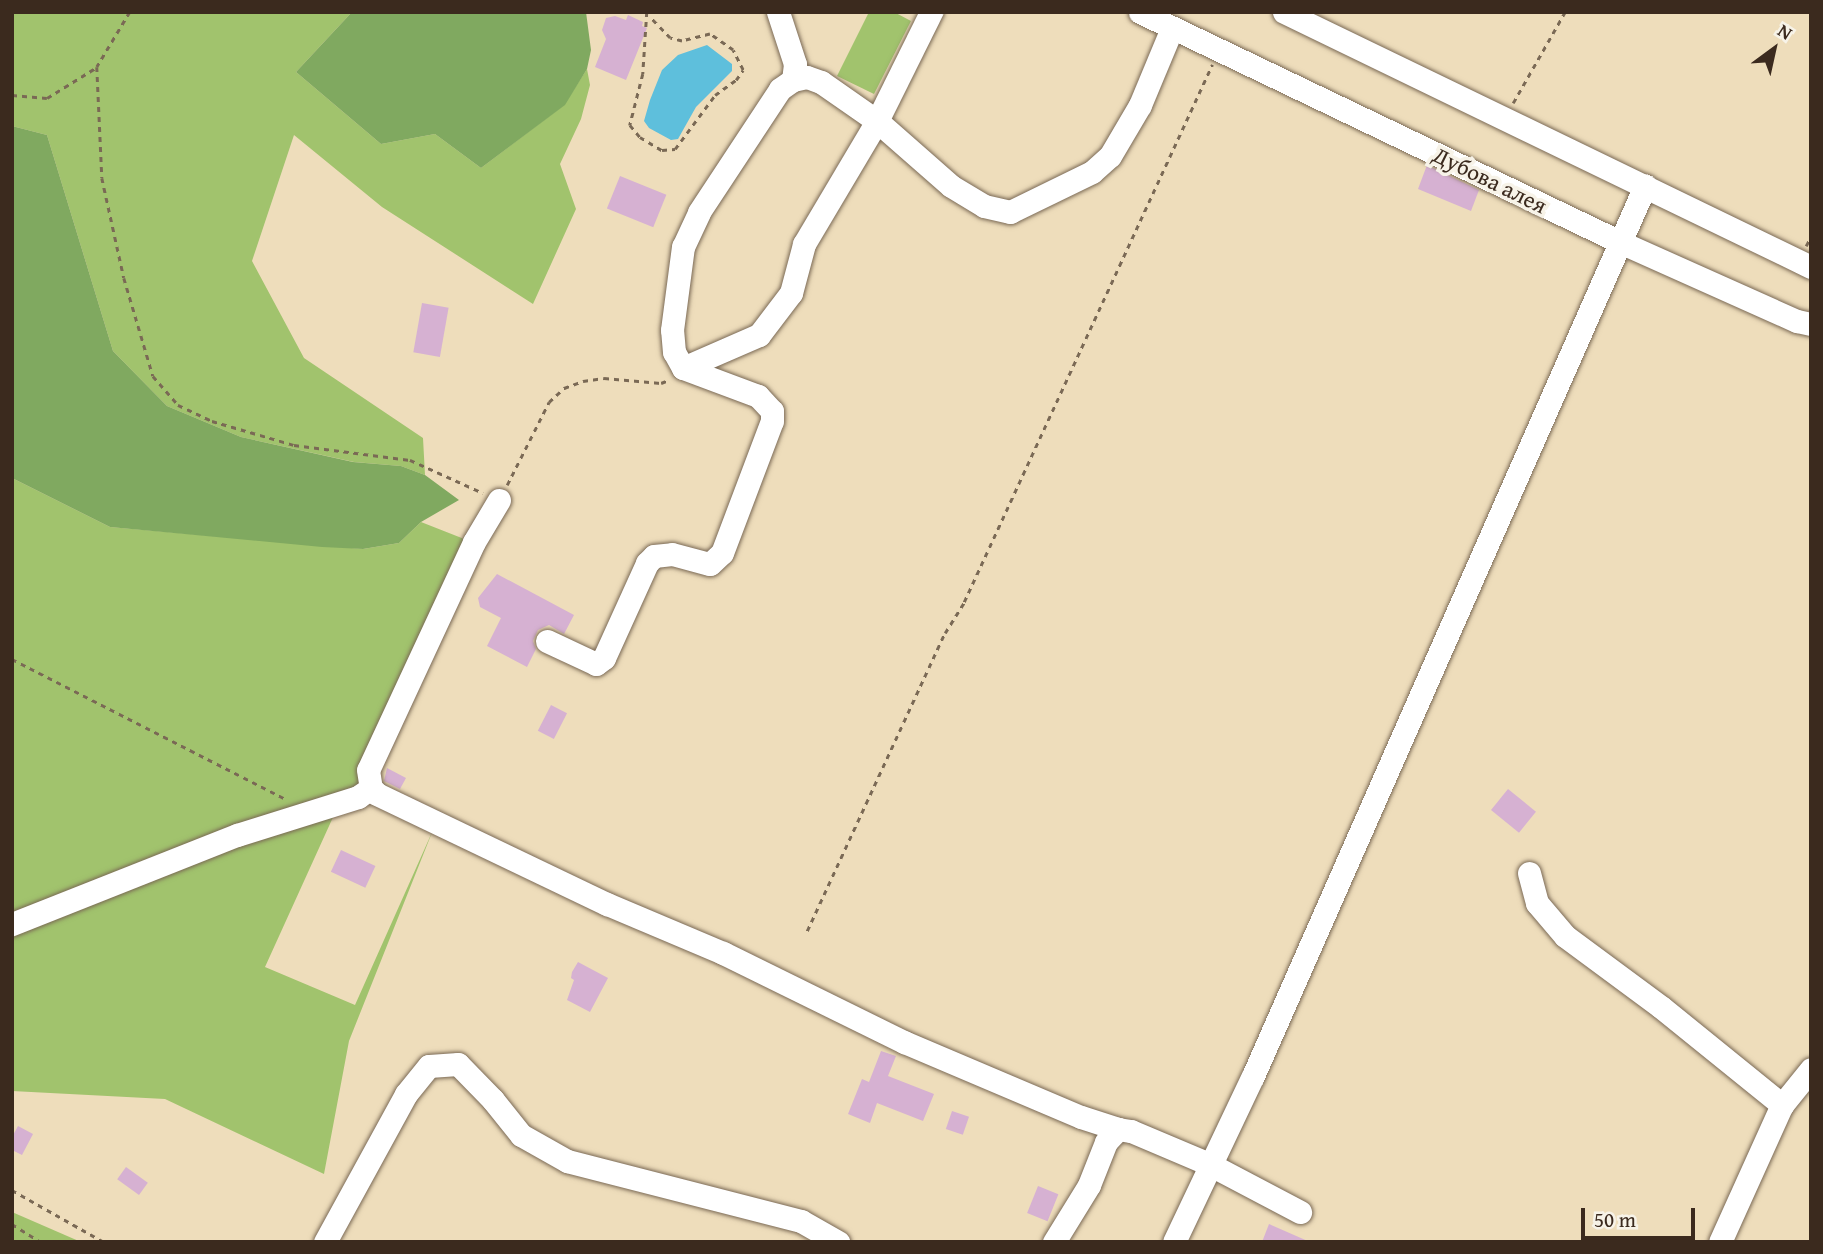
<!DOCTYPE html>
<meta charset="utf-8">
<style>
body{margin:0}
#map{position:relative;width:1823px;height:1254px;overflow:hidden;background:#edb;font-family:"Gentium Book Plus",serif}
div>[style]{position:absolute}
.green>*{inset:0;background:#a1c36d}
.forest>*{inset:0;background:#80a960}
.water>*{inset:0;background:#5ebfdc}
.building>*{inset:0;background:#d6b1d2;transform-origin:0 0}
.path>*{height:2.5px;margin-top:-1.25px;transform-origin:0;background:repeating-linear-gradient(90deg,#7a6955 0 5px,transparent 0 10px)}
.roads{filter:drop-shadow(0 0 2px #7a6955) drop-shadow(0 0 2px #7a6955)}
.minor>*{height:23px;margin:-11.5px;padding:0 11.5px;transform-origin:11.5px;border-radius:11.5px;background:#fff}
span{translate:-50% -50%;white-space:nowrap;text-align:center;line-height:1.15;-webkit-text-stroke:7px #f7f3e8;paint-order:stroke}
.street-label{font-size:23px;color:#3b2a1e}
.frame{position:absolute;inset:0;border:14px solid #3b2a1e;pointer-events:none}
.north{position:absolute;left:1739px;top:14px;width:70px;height:70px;-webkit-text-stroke:5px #f7f3e8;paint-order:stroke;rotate:33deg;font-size:19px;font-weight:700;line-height:28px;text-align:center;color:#3b2a1e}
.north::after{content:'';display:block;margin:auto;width:24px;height:32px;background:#3b2a1e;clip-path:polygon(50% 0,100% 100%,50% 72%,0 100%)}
.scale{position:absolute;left:1581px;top:1208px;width:114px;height:32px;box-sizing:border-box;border:4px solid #3b2a1e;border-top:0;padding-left:9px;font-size:21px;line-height:24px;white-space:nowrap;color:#3b2a1e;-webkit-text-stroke:5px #f7f3e8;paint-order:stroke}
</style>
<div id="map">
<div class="green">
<div style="clip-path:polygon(12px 12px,352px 12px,296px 72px,381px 144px,435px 134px,481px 168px,564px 105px,587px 69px,590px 85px,581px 119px,560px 164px,576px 209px,533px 304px,382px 207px,294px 135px,252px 261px,304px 358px,423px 438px,425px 475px,401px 466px,354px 462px,241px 437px,167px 406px,113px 351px,47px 135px,12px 126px)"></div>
<div style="clip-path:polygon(869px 12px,894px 12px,911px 21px,874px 94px,837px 76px)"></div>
<div style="clip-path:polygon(12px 478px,110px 527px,363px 549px,399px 543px,421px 522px,482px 546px,374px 777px,344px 793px,265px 967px,355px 1005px,433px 830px,349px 1041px,324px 1174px,165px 1099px,12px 1091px)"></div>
<div style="clip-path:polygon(12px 1212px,81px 1242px,12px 1242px)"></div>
</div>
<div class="forest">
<div style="clip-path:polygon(352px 12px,586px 12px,591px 50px,587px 69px,565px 105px,481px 168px,435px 134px,381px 144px,296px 72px)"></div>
<div style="clip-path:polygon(12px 126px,47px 135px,113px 351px,167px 406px,241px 437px,353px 462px,401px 466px,425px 475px,459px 500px,421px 522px,399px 543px,363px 549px,322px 547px,110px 527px,12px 478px)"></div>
</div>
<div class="water">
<div style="clip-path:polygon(707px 45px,732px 64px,732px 71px,696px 107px,678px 139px,671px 140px,649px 128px,644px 121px,650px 100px,662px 70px,678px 55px)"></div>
</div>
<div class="building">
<div style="clip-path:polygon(628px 15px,643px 22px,642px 26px,647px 28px,626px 80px,595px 67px,606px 39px,602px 30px,606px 18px,615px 16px,626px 20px)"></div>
<div style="clip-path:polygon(1427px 165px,1479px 190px,1471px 211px,1418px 189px)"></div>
<div style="left:620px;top:176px;width:50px;height:35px;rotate:22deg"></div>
<div style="left:422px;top:303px;width:27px;height:50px;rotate:10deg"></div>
<div style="clip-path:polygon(497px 574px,574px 615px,564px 634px,549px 625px,538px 630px,533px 641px,536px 649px,527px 667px,487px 646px,501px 618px,480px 607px,478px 598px)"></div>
<div style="left:551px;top:705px;width:18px;height:29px;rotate:27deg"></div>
<div style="clip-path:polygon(387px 768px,406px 778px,400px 789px,384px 781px)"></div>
<div style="left:1508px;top:789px;width:36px;height:27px;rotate:39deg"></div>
<div style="left:341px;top:850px;width:38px;height:24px;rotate:25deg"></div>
<div style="clip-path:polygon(578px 962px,608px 978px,590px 1012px,567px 1000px,574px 980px,571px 978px,572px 972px)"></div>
<div style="clip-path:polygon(881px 1051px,896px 1056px,888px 1076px,934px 1094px,923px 1121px,877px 1103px,870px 1123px,848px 1114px,862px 1079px,869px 1082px)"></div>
<div style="left:952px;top:1111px;width:18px;height:19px;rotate:19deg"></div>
<div style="clip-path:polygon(18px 1126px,33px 1134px,22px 1155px,12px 1150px,12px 1137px)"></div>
<div style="left:126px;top:1167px;width:27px;height:15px;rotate:36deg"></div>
<div style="left:1038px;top:1186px;width:22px;height:29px;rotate:22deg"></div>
<div style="clip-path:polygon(1269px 1224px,1310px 1242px,1262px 1242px)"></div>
</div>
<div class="path">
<div style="left:130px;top:12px;width:64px;rotate:121deg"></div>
<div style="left:97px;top:67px;width:111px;rotate:87.4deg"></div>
<div style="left:102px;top:178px;width:102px;rotate:77.6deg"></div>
<div style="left:124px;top:278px;width:102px;rotate:73.5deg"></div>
<div style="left:153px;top:376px;width:38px;rotate:49deg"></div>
<div style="left:178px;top:405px;width:38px;rotate:25deg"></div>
<div style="left:212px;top:421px;width:85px;rotate:16.3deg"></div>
<div style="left:294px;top:445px;width:117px;rotate:7.4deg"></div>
<div style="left:410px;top:460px;width:80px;rotate:24.3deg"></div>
<div style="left:647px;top:12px;width:62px;rotate:93.7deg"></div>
<div style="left:643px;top:74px;width:53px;rotate:104.3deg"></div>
<div style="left:630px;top:125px;width:16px;rotate:50deg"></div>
<div style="left:640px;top:137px;width:26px;rotate:31deg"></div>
<div style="left:662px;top:150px;width:13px;rotate:-4deg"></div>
<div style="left:675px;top:149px;width:67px;rotate:-53.5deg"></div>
<div style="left:715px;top:95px;width:26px;rotate:-36deg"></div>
<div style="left:736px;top:80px;width:12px;rotate:-55deg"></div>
<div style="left:743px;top:70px;width:22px;rotate:-117deg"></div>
<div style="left:733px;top:50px;width:28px;rotate:-145deg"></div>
<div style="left:710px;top:34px;width:29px;rotate:166deg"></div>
<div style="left:682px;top:41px;width:12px;rotate:-166deg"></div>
<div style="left:670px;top:38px;width:30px;rotate:-134deg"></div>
<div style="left:12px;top:95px;width:35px;rotate:5deg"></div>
<div style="left:47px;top:98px;width:59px;rotate:-31.8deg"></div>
<div style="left:1513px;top:103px;width:105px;rotate:-60.3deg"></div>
<div style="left:1806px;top:246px;width:11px;rotate:-63deg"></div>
<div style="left:507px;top:485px;width:93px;rotate:-63.2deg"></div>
<div style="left:549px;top:402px;width:21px;rotate:-43deg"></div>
<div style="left:564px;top:388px;width:20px;rotate:-20deg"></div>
<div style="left:583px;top:381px;width:21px;rotate:-8deg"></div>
<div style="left:604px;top:378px;width:57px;rotate:5deg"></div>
<div style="left:661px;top:383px;width:9px;rotate:-21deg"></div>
<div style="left:12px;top:659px;width:308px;rotate:27.1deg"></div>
<div style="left:807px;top:931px;width:328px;rotate:-65.2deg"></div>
<div style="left:945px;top:633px;width:36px;rotate:-58deg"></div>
<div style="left:964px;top:602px;width:592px;rotate:-65.21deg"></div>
<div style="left:12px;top:1190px;width:106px;rotate:29.5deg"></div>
<div style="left:12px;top:1224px;width:34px;rotate:32deg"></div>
</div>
<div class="roads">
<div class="minor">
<div style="left:778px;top:12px;width:55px;rotate:71.9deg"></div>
<div style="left:795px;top:64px;width:16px;rotate:97deg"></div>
<div style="left:1140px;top:12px;width:532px;rotate:25.6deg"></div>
<div style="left:1620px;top:242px;width:194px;rotate:24.1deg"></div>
<div style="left:1797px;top:321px;width:14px;rotate:12deg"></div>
<div style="left:1284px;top:12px;width:585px;rotate:25.82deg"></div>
<div style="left:683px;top:368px;width:83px;rotate:-23.5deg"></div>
<div style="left:759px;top:335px;width:53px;rotate:-52.7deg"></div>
<div style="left:791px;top:293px;width:51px;rotate:-75.1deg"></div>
<div style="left:804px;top:244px;width:143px;rotate:-59.3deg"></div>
<div style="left:877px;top:121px;width:122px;rotate:-63.6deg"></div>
<div style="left:499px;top:500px;width:49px;rotate:120.8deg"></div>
<div style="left:474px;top:542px;width:251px;rotate:114.9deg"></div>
<div style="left:368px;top:770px;width:18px;rotate:81deg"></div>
<div style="left:371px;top:788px;width:8px;rotate:45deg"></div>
<div style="left:377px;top:794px;width:255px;rotate:25.6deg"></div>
<div style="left:607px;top:904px;width:126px;rotate:22.9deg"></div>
<div style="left:723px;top:953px;width:202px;rotate:26.2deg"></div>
<div style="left:904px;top:1042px;width:192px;rotate:23deg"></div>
<div style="left:1081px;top:1117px;width:39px;rotate:18deg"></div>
<div style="left:547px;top:641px;width:54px;rotate:25.1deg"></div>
<div style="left:596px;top:664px;width:10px;rotate:-37deg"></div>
<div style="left:604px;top:658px;width:104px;rotate:-65.6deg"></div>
<div style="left:647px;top:563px;width:10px;rotate:-45deg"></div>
<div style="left:654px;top:556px;width:18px;rotate:-6deg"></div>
<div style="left:672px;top:554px;width:39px;rotate:15deg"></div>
<div style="left:710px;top:564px;width:16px;rotate:-43deg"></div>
<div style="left:722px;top:553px;width:141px;rotate:-69.3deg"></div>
<div style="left:772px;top:421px;width:10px;rotate:-90deg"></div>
<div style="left:772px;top:411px;width:21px;rotate:-133deg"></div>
<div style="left:758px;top:396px;width:80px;rotate:-159.5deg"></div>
<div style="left:683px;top:368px;width:18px;rotate:-119deg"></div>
<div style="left:674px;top:352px;width:22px;rotate:-95deg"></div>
<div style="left:672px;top:330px;width:84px;rotate:-82.5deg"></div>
<div style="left:683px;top:247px;width:38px;rotate:-65deg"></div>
<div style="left:699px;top:212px;width:147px;rotate:-56.6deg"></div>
<div style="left:780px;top:89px;width:16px;rotate:-35deg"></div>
<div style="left:793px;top:80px;width:14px;rotate:-12deg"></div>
<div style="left:807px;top:77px;width:15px;rotate:20deg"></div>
<div style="left:821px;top:82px;width:68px;rotate:34.9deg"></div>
<div style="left:877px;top:121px;width:98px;rotate:41.3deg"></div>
<div style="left:951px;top:186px;width:39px;rotate:31deg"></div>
<div style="left:984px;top:206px;width:27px;rotate:13deg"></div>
<div style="left:1010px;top:212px;width:91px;rotate:-26deg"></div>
<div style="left:1092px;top:172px;width:24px;rotate:-42deg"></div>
<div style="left:1110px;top:156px;width:59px;rotate:-59.5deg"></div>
<div style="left:1140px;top:105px;width:83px;rotate:-67.4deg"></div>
<div style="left:1529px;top:873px;width:31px;rotate:75deg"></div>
<div style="left:1537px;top:903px;width:43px;rotate:49.7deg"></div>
<div style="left:1565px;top:936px;width:119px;rotate:36.5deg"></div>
<div style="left:1661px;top:1007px;width:156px;rotate:39deg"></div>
<div style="left:12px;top:924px;width:242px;rotate:-21.6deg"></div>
<div style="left:237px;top:835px;width:127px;rotate:-17.4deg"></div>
<div style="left:358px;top:797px;width:16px;rotate:-35deg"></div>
<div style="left:325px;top:1242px;width:169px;rotate:-61.3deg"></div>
<div style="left:406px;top:1094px;width:36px;rotate:-51deg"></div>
<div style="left:429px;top:1066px;width:29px;rotate:-4deg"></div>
<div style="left:458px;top:1064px;width:50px;rotate:45.8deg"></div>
<div style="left:493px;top:1100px;width:45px;rotate:51.3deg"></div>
<div style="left:521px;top:1135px;width:53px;rotate:29.5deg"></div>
<div style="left:567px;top:1161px;width:242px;rotate:14.4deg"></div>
<div style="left:801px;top:1221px;width:43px;rotate:29.6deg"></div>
<div style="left:1054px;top:1242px;width:67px;rotate:-58.4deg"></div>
<div style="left:1089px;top:1185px;width:46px;rotate:-68.4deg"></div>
<div style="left:1106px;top:1142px;width:18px;rotate:-47deg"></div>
<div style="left:1118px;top:1129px;width:13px;rotate:9deg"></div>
<div style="left:1131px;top:1131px;width:85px;rotate:22.9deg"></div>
<div style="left:1209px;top:1164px;width:103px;rotate:27.8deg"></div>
<div style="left:1174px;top:1242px;width:184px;rotate:-64.6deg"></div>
<div style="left:1253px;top:1076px;width:973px;rotate:-66.23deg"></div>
<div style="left:1720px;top:1242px;width:150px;rotate:-65.7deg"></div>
<div style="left:1782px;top:1105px;width:46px;rotate:-51.1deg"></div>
</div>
</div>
<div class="street-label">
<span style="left:1490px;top:180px;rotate:26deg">Дубова алея</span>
</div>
<div class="frame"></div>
<div class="north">N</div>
<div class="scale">50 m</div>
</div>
